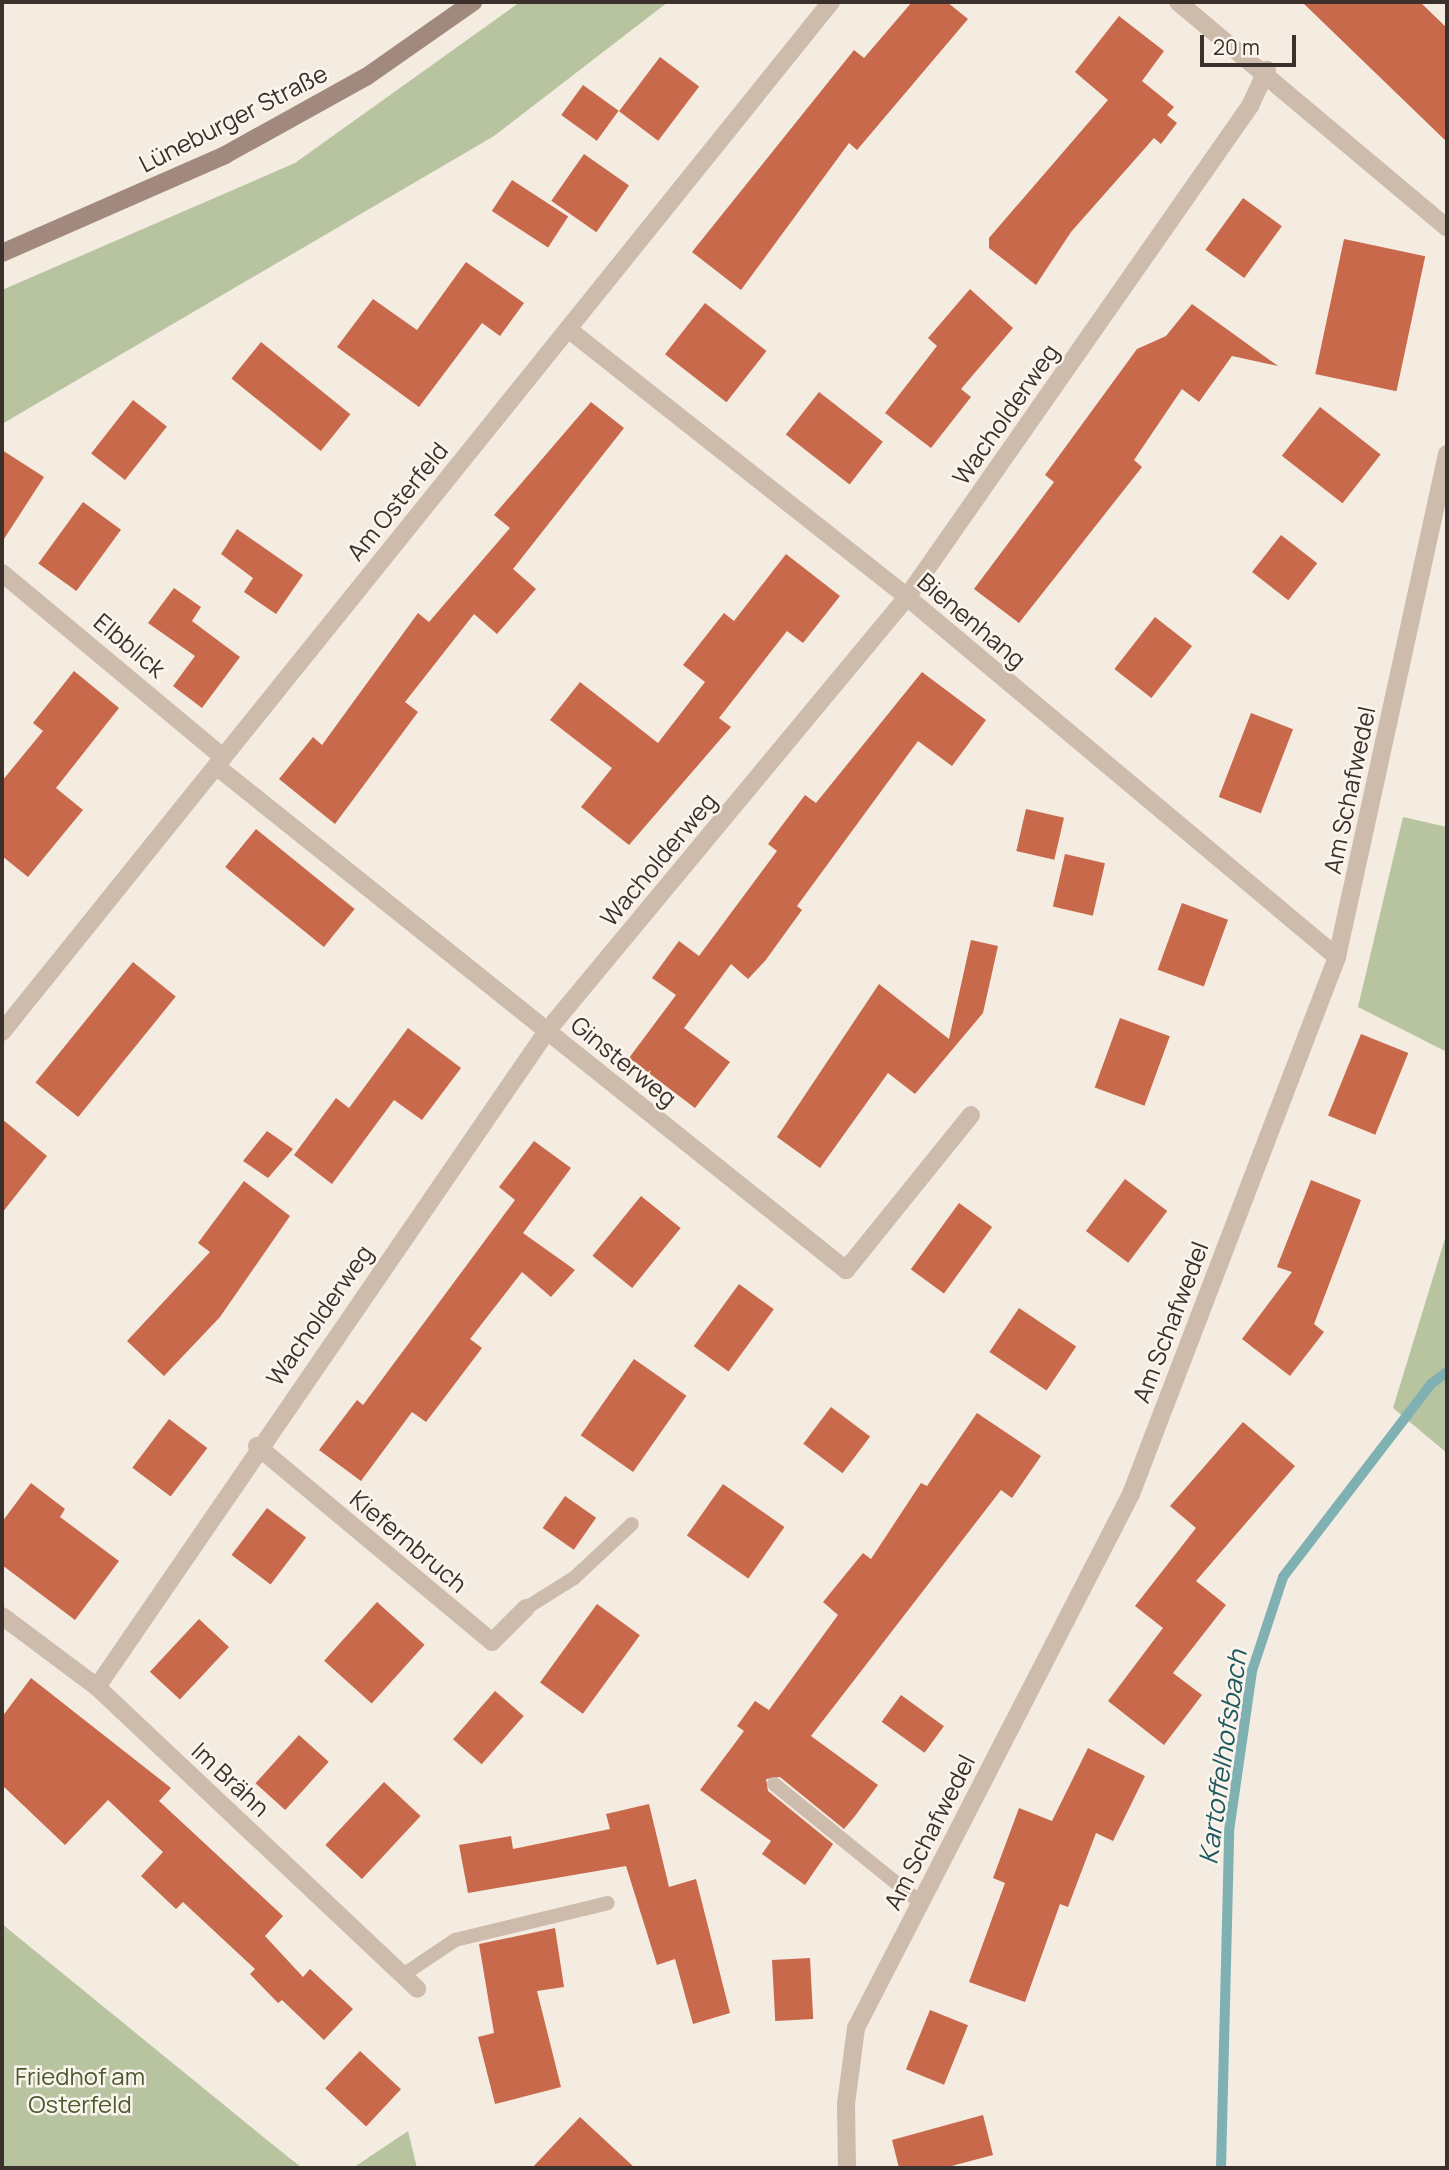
<!DOCTYPE html>
<meta charset="utf-8">
<style>
body{margin:0}
#map{position:relative;width:1449px;height:2170px;overflow:hidden;background:#f4ebe1;font-family:Manrope,sans-serif}
div>[style]{position:absolute}
.green>*{inset:0;background:#b8c4a0}
.stream>*{height:10px;margin:-5px;padding:0 5px;transform-origin:5px;border-radius:5px;background:#7fb0b2}
.building>*{inset:0;background:#c8694b;transform-origin:0 0}
.service>*{height:14px;margin:-7px;padding:0 7px;transform-origin:7px;border-radius:7px;background:#cdbbac}
.minor>*{height:18px;margin:-9px;padding:0 9px;transform-origin:9px;border-radius:9px;background:#cdbbac}
.secondary>*{height:18px;margin:-9px;padding:0 9px;transform-origin:9px;border-radius:9px;background:#a18a7d}
span{translate:-50% -50%;white-space:nowrap;text-align:center;line-height:1.15;-webkit-text-stroke:5px #fbf5ee;paint-order:stroke}
.street-label{font-size:24px;color:#3b302b}
.park-label{font-size:24px;color:#4a5a2e}
.water-label{font-size:26px;color:#1f5a5e;font-style:italic}
.frame{position:absolute;inset:0;border:4px solid #3b302b;pointer-events:none}
.scale{position:absolute;left:1200px;top:35px;width:96px;height:32px;box-sizing:border-box;border:4px solid #3b302b;border-top:0;padding-left:9px;font-size:21px;line-height:24px;white-space:nowrap;color:#3b302b;-webkit-text-stroke:5px #fbf5ee;paint-order:stroke}
</style>
<div id="map">
<div class="green">
<div style="clip-path:polygon(520px 2px,668px 2px,494px 136px,2px 424px,2px 290px,295px 163px)"></div>
<div style="clip-path:polygon(1403px 817px,1447px 827px,1447px 1052px,1358px 1007px)"></div>
<div style="clip-path:polygon(1447px 1232px,1447px 1453px,1393px 1408px)"></div>
<div style="clip-path:polygon(2px 1924px,267px 2140px,302px 2168px,2px 2168px)"></div>
<div style="clip-path:polygon(408px 2131px,417px 2168px,353px 2168px)"></div>
</div>
<div class="stream">
<div style="left:1221px;top:2168px;width:337px;rotate:-88.6deg"></div>
<div style="left:1229px;top:1831px;width:162px;rotate:-81.8deg"></div>
<div style="left:1252px;top:1671px;width:99px;rotate:-71.7deg"></div>
<div style="left:1283px;top:1577px;width:243px;rotate:-52.5deg"></div>
<div style="left:1431px;top:1384px;width:20px;rotate:-37deg"></div>
</div>
<div class="building">
<div style="clip-path:polygon(912px 2px,947px 2px,968px 19px,857px 150px,849px 143px,741px 290px,692px 252px,854px 50px,864px 58px)"></div>
<div style="clip-path:polygon(1302px 2px,1420px 2px,1447px 28px,1447px 142px)"></div>
<div style="clip-path:polygon(1119px 16px,1164px 51px,1142px 81px,1174px 107px,1167px 115px,1177px 123px,1161px 144px,1154px 138px,1071px 232px,1036px 285px,989px 248px,989px 238px,1108px 100px,1075px 72px)"></div>
<div style="left:660px;top:57px;width:49px;height:68px;rotate:37deg"></div>
<div style="left:583px;top:85px;width:44px;height:37px;rotate:36deg"></div>
<div style="left:584px;top:154px;width:55px;height:57px;rotate:35deg"></div>
<div style="left:512px;top:180px;width:67px;height:37px;rotate:33deg"></div>
<div style="left:1243px;top:198px;width:48px;height:64px;rotate:36deg"></div>
<div style="left:1344px;top:239px;width:83px;height:138px;rotate:12deg"></div>
<div style="clip-path:polygon(466px 262px,524px 303px,500px 336px,482px 323px,419px 407px,337px 347px,373px 299px,417px 330px)"></div>
<div style="clip-path:polygon(970px 289px,1013px 328px,961px 389px,971px 397px,931px 448px,885px 413px,937px 346px,928px 338px)"></div>
<div style="left:705px;top:303px;width:78px;height:65px;rotate:38deg"></div>
<div style="clip-path:polygon(1192px 304px,1278px 366px,1232px 356px,1199px 402px,1182px 389px,1134px 460px,1142px 467px,1019px 623px,974px 589px,1054px 482px,1045px 475px,1137px 349px,1166px 336px)"></div>
<div style="left:261px;top:342px;width:115px;height:47px;rotate:39deg"></div>
<div style="left:819px;top:392px;width:81px;height:54px;rotate:38deg"></div>
<div style="left:133px;top:400px;width:43px;height:68px;rotate:38deg"></div>
<div style="clip-path:polygon(591px 402px,624px 428px,513px 569px,536px 589px,497px 634px,474px 614px,405px 702px,418px 712px,335px 824px,279px 779px,313px 737px,322px 745px,418px 613px,429px 622px,510px 528px,494px 515px)"></div>
<div style="left:1320px;top:407px;width:77px;height:62px;rotate:38deg"></div>
<div style="clip-path:polygon(2px 450px,44px 477px,2px 542px)"></div>
<div style="left:83px;top:502px;width:47px;height:76px;rotate:36deg"></div>
<div style="clip-path:polygon(237px 529px,303px 575px,276px 614px,244px 592px,253px 578px,221px 554px)"></div>
<div style="left:1281px;top:535px;width:46px;height:47px;rotate:38deg"></div>
<div style="clip-path:polygon(786px 554px,840px 596px,803px 643px,787px 631px,719px 718px,731px 727px,629px 845px,581px 807px,612px 768px,550px 720px,580px 682px,658px 743px,705px 682px,683px 665px,724px 613px,734px 621px)"></div>
<div style="clip-path:polygon(174px 588px,201px 607px,192px 621px,240px 657px,202px 708px,173px 686px,195px 656px,148px 623px)"></div>
<div style="left:1155px;top:617px;width:47px;height:66px;rotate:38deg"></div>
<div style="clip-path:polygon(74px 671px,119px 708px,56px 788px,83px 810px,28px 877px,2px 856px,2px 781px,43px 731px,33px 723px)"></div>
<div style="clip-path:polygon(922px 672px,986px 720px,952px 766px,918px 741px,797px 906px,802px 910px,765px 961px,748px 979px,731px 964px,684px 1028px,730px 1062px,695px 1108px,629px 1058px,676px 995px,652px 978px,679px 941px,699px 956px,777px 851px,768px 844px,805px 795px,816px 803px)"></div>
<div style="left:1251px;top:713px;width:45px;height:90px;rotate:21deg"></div>
<div style="left:1026px;top:809px;width:39px;height:43px;rotate:13deg"></div>
<div style="left:256px;top:829px;width:127px;height:49px;rotate:39deg"></div>
<div style="left:1065px;top:854px;width:41px;height:54px;rotate:13deg"></div>
<div style="left:1182px;top:903px;width:49px;height:71px;rotate:20deg"></div>
<div style="clip-path:polygon(971px 940px,998px 946px,983px 1013px,915px 1094px,888px 1073px,820px 1168px,777px 1137px,879px 984px,949px 1039px)"></div>
<div style="left:133px;top:962px;width:55px;height:155px;rotate:39deg"></div>
<div style="left:1120px;top:1018px;width:53px;height:74px;rotate:20deg"></div>
<div style="clip-path:polygon(408px 1028px,461px 1068px,422px 1120px,394px 1100px,332px 1184px,294px 1155px,336px 1098px,349px 1108px)"></div>
<div style="left:1361px;top:1034px;width:51px;height:88px;rotate:22deg"></div>
<div style="clip-path:polygon(2px 1119px,47px 1156px,2px 1213px)"></div>
<div style="clip-path:polygon(267px 1131px,293px 1149px,268px 1178px,243px 1161px)"></div>
<div style="clip-path:polygon(534px 1141px,571px 1168px,523px 1233px,575px 1270px,551px 1297px,522px 1272px,470px 1339px,482px 1348px,426px 1422px,412px 1412px,361px 1481px,319px 1450px,357px 1400px,363px 1405px,515px 1200px,499px 1187px)"></div>
<div style="left:1125px;top:1179px;width:53px;height:65px;rotate:37deg"></div>
<div style="clip-path:polygon(1311px 1180px,1361px 1200px,1314px 1324px,1324px 1332px,1290px 1376px,1242px 1339px,1292px 1272px,1277px 1267px)"></div>
<div style="clip-path:polygon(244px 1181px,290px 1216px,220px 1317px,164px 1376px,127px 1341px,210px 1252px,198px 1243px)"></div>
<div style="left:641px;top:1196px;width:51px;height:77px;rotate:39deg"></div>
<div style="left:959px;top:1203px;width:41px;height:82px;rotate:36deg"></div>
<div style="left:739px;top:1284px;width:43px;height:77px;rotate:36deg"></div>
<div style="left:1019px;top:1308px;width:69px;height:53px;rotate:34deg"></div>
<div style="left:634px;top:1359px;width:64px;height:93px;rotate:35deg"></div>
<div style="left:831px;top:1407px;width:49px;height:46px;rotate:37deg"></div>
<div style="clip-path:polygon(977px 1413px,1041px 1456px,1012px 1498px,1001px 1490px,811px 1736px,878px 1785px,855px 1816px,844px 1829px,780px 1777px,766px 1779px,768px 1791px,833px 1844px,805px 1885px,762px 1854px,771px 1841px,700px 1790px,744px 1731px,737px 1726px,755px 1701px,769px 1710px,838px 1615px,823px 1602px,863px 1553px,871px 1559px,921px 1483px,927px 1486px)"></div>
<div style="left:169px;top:1419px;width:48px;height:61px;rotate:37deg"></div>
<div style="clip-path:polygon(1243px 1422px,1295px 1466px,1196px 1581px,1226px 1605px,1173px 1673px,1202px 1695px,1164px 1745px,1108px 1701px,1163px 1628px,1135px 1606px,1196px 1528px,1170px 1506px)"></div>
<div style="clip-path:polygon(31px 1483px,65px 1509px,60px 1517px,119px 1561px,75px 1620px,2px 1565px,2px 1522px)"></div>
<div style="left:723px;top:1484px;width:75px;height:63px;rotate:35deg"></div>
<div style="left:565px;top:1496px;width:38px;height:39px;rotate:35deg"></div>
<div style="left:267px;top:1508px;width:49px;height:59px;rotate:37deg"></div>
<div style="left:377px;top:1602px;width:64px;height:79px;rotate:42deg"></div>
<div style="left:597px;top:1604px;width:53px;height:97px;rotate:36deg"></div>
<div style="left:199px;top:1619px;width:41px;height:72px;rotate:43deg"></div>
<div style="clip-path:polygon(31px 1678px,171px 1788px,159px 1801px,283px 1916px,265px 1936px,303px 1977px,310px 1969px,353px 2009px,324px 2040px,282px 2000px,278px 2003px,250px 1974px,255px 1969px,183px 1902px,176px 1909px,141px 1876px,163px 1852px,108px 1800px,65px 1845px,2px 1785px,2px 1717px)"></div>
<div style="left:495px;top:1691px;width:38px;height:64px;rotate:41deg"></div>
<div style="left:901px;top:1695px;width:53px;height:33px;rotate:36deg"></div>
<div style="left:299px;top:1735px;width:40px;height:65px;rotate:42deg"></div>
<div style="clip-path:polygon(1088px 1748px,1145px 1776px,1113px 1841px,1096px 1833px,1068px 1907px,1060px 1904px,1025px 2002px,969px 1982px,1005px 1883px,993px 1878px,1019px 1808px,1052px 1821px)"></div>
<div style="left:384px;top:1782px;width:50px;height:86px;rotate:43deg"></div>
<div style="clip-path:polygon(649px 1804px,669px 1887px,696px 1879px,730px 2013px,693px 2024px,675px 1959px,657px 1965px,626px 1866px,468px 1893px,459px 1845px,511px 1836px,513px 1849px,610px 1829px,606px 1814px)"></div>
<div style="clip-path:polygon(555px 1928px,564px 1987px,537px 1991px,561px 2087px,495px 2104px,478px 2037px,494px 2033px,479px 1944px)"></div>
<div style="left:810px;top:1958px;width:61px;height:38px;rotate:87deg"></div>
<div style="left:930px;top:2010px;width:41px;height:64px;rotate:22deg"></div>
<div style="left:360px;top:2051px;width:56px;height:51px;rotate:43deg"></div>
<div style="clip-path:polygon(983px 2115px,993px 2155px,944px 2168px,899px 2168px,892px 2140px)"></div>
<div style="clip-path:polygon(580px 2117px,635px 2168px,532px 2168px)"></div>
</div>
<div class="service">
<div style="left:526px;top:1608px;width:57px;rotate:-32deg"></div>
<div style="left:574px;top:1578px;width:79px;rotate:-43deg"></div>
<div style="left:774px;top:1784px;width:189px;rotate:39deg"></div>
<div style="left:403px;top:1975px;width:63px;rotate:-33.9deg"></div>
<div style="left:455px;top:1940px;width:157px;rotate:-13.6deg"></div>
</div>
<div class="minor">
<div style="left:1178px;top:2px;width:351px;rotate:40deg"></div>
<div style="left:568px;top:329px;width:432px;rotate:38.3deg"></div>
<div style="left:907px;top:597px;width:561px;rotate:39.94deg"></div>
<div style="left:2px;top:573px;width:288px;rotate:39.8deg"></div>
<div style="left:216px;top:766px;width:807px;rotate:38.66deg"></div>
<div style="left:846px;top:1270px;width:199px;rotate:-51.1deg"></div>
<div style="left:2px;top:1032px;width:1322px;rotate:-51.17deg"></div>
<div style="left:257px;top:1446px;width:306px;rotate:39.8deg"></div>
<div style="left:492px;top:1642px;width:48px;rotate:-45deg"></div>
<div style="left:2px;top:1616px;width:119px;rotate:36.8deg"></div>
<div style="left:97px;top:1687px;width:440px;rotate:43.3deg"></div>
<div style="left:97px;top:1687px;width:796px;rotate:-55.55deg"></div>
<div style="left:547px;top:1031px;width:564px;rotate:-50.32deg"></div>
<div style="left:907px;top:597px;width:599px;rotate:-55.06deg"></div>
<div style="left:1250px;top:106px;width:40px;rotate:-65deg"></div>
<div style="left:847px;top:2168px;width:64px;rotate:-90.9deg"></div>
<div style="left:846px;top:2104px;width:77px;rotate:-82.5deg"></div>
<div style="left:856px;top:2028px;width:601px;rotate:-62.75deg"></div>
<div style="left:1131px;top:1494px;width:575px;rotate:-69.01deg"></div>
<div style="left:1337px;top:957px;width:515px;rotate:-77.66deg"></div>
</div>
<div class="secondary">
<div style="left:2px;top:253px;width:244px;rotate:-23.7deg"></div>
<div style="left:225px;top:155px;width:161px;rotate:-29deg"></div>
<div style="left:366px;top:77px;width:131px;rotate:-35deg"></div>
</div>
<div class="street-label">
<span style="left:233px;top:118px;rotate:-27deg">Lüneburger Straße</span>
<span style="left:1005px;top:414px;rotate:-55deg">Wacholderweg</span>
<span style="left:397px;top:501px;rotate:-51deg">Am Osterfeld</span>
<span style="left:972px;top:620px;rotate:40deg">Bienenhang</span>
<span style="left:130px;top:645px;rotate:40deg">Elbblick</span>
<span style="left:1349px;top:790px;rotate:-78deg">Am Schafwedel</span>
<span style="left:658px;top:859px;rotate:-50deg">Wacholderweg</span>
<span style="left:624px;top:1061px;rotate:39deg">Ginsterweg</span>
<span style="left:319px;top:1315px;rotate:-55deg">Wacholderweg</span>
<span style="left:1170px;top:1322px;rotate:-69deg">Am Schafwedel</span>
<span style="left:409px;top:1541px;rotate:40deg">Kiefernbruch</span>
<span style="left:231px;top:1779px;rotate:43deg">Im Brähn</span>
<span style="left:929px;top:1832px;rotate:-63deg">Am Schafwedel</span>
</div>
<div class="park-label">
<span style="left:80px;top:2090px">Friedhof am<br>Osterfeld</span>
</div>
<div class="water-label">
<span style="left:1223px;top:1757px;rotate:-82deg">Kartoffelhofsbach</span>
</div>
<div class="frame"></div>
<div class="scale">20 m</div>
</div>
